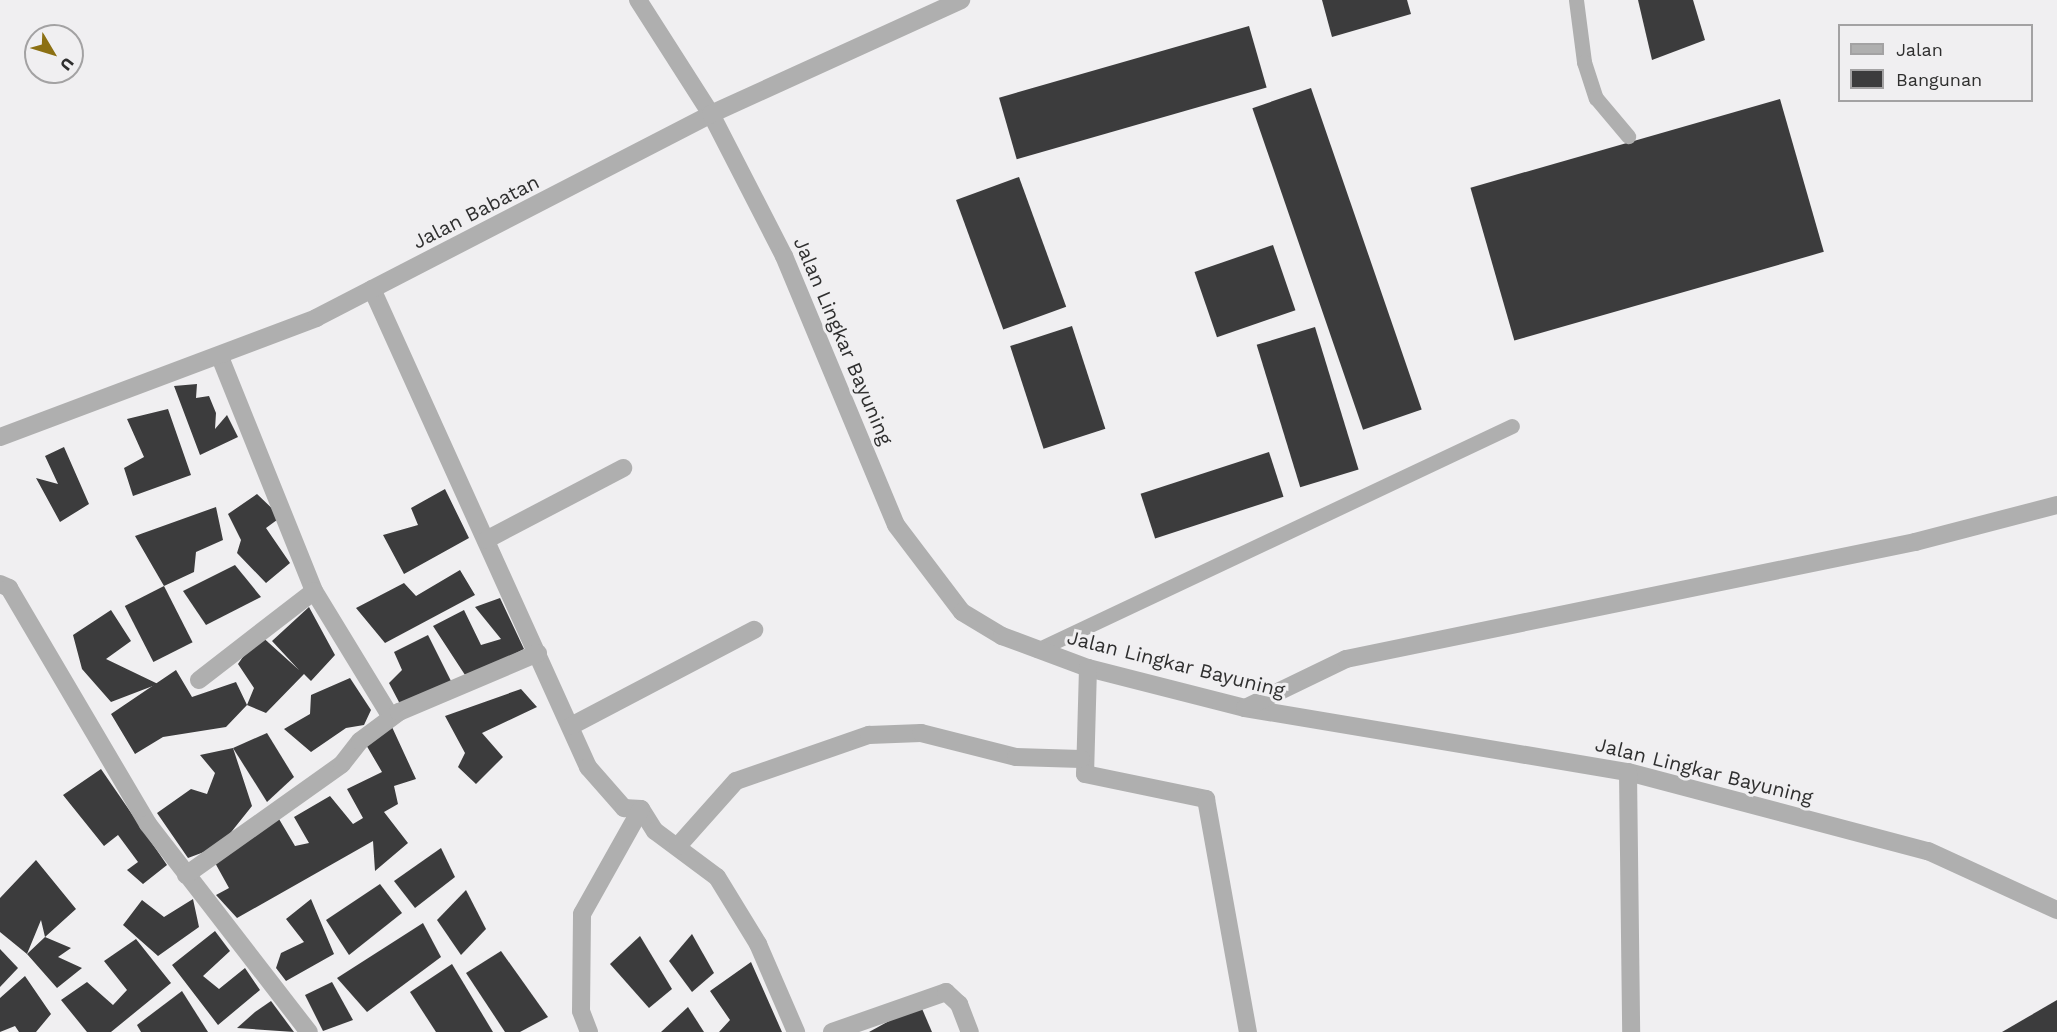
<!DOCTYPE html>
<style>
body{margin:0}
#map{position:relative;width:2057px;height:1032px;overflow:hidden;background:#f0eff1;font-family:"Work Sans",sans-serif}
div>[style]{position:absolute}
.building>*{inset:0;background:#3c3c3d;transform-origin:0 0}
.lane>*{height:15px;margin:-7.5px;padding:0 7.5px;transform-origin:7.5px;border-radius:7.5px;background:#afafaf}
.street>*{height:18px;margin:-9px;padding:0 9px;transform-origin:9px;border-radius:9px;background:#afafaf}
span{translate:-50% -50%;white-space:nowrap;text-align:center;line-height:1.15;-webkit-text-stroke:6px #f0eff1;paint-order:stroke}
.street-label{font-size:20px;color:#2f2f2f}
.legend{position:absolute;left:1838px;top:24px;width:195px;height:78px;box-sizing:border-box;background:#f0eff1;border:2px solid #a3a2a3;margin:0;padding:8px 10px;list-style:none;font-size:18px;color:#2f2f2f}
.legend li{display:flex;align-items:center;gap:12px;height:30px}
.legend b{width:30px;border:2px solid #a3a2a3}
.north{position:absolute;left:24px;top:24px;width:60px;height:60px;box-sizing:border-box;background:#f0eff1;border:2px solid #a3a2a3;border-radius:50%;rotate:128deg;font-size:16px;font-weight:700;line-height:24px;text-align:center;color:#2f2f2f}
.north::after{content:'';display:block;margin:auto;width:21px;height:27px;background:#8c7013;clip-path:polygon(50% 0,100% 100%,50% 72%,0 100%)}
</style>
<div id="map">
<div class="building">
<div style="clip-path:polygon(1322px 0,1407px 0,1411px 14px,1332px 37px)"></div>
<div style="clip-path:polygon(1638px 0,1693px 0,1705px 40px,1652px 60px)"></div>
<div style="left:1249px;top:26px;width:64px;height:260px;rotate:74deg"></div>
<div style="left:1311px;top:88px;width:340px;height:62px;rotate:71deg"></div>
<div style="left:1780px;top:99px;width:159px;height:322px;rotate:74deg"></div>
<div style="left:1019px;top:177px;width:138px;height:67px;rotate:70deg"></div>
<div style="left:1273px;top:245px;width:69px;height:83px;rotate:71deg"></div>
<div style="left:1072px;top:326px;width:108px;height:65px;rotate:72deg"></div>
<div style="left:1315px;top:327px;width:149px;height:61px;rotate:73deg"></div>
<div style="clip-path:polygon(197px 384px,196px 398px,209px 396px,216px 413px,215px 429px,227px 415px,238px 437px,200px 455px,174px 386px)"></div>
<div style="clip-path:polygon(168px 409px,191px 475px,133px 496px,124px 468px,144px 457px,127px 419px)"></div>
<div style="clip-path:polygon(64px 447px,89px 504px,60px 522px,36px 478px,58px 484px,45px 456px)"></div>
<div style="left:1269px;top:452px;width:47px;height:135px;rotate:72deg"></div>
<div style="clip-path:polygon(445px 489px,469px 538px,404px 574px,383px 535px,418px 525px,411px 508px)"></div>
<div style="clip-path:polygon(257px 494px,281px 517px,266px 528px,290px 563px,266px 583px,237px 553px,241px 540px,228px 514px)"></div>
<div style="clip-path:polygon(216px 507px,223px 540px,196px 552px,194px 572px,164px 586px,135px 536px)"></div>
<div style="clip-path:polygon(235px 565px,261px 597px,206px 625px,183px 591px)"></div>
<div style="clip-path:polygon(460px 570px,475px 595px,385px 643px,356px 608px,404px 583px,416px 596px)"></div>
<div style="left:164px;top:586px;width:63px;height:44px;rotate:63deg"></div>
<div style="clip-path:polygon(500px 598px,524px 649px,467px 678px,433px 626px,464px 610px,481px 645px,501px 639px,475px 607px)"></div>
<div style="clip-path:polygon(309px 607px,335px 655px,311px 681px,304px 674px,266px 713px,247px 705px,254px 688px,238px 664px,259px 634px,299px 670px,272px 641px)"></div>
<div style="clip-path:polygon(111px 610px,131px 641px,106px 659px,158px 684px,111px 702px,82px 669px,73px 635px)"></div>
<div style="clip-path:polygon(428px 635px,451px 681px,400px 704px,389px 683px,402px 670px,394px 652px)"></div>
<div style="clip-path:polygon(176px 670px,192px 697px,236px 682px,247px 705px,226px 727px,163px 737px,135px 754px,111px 714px)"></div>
<div style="clip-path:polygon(350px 678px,371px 710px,364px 725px,346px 728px,311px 752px,284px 729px,310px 714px,311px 695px)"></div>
<div style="clip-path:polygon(521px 689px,537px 707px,482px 733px,503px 757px,476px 784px,458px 767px,465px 753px,445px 716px)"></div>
<div style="clip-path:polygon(392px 727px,416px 779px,394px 786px,398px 804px,384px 812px,408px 843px,375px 871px,373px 841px,237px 918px,216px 895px,229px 888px,214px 861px,279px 819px,295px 846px,309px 843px,294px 817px,330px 796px,353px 824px,363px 818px,347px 789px,382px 772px,365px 743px)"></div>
<div style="clip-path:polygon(267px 733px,294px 777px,267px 802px,233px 748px)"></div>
<div style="clip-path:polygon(233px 748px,252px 806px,220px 846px,188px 858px,157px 813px,191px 789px,207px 794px,215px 773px,200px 755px)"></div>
<div style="clip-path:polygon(101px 769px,167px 865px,143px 884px,127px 870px,138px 862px,118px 835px,104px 846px,63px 795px)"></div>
<div style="clip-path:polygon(441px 848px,455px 877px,415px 908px,394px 881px)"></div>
<div style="clip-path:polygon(36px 860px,76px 909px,45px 937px,41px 920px,27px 954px,0 932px,0 898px)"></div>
<div style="clip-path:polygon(380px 884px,402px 913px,349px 955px,326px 920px)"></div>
<div style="clip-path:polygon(466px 890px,486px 929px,461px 955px,437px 920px)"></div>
<div style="clip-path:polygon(193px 899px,199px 927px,158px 956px,123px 925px,142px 900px,164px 917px)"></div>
<div style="clip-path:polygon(311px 899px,334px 954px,286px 981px,276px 968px,281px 953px,304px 942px,286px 919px)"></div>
<div style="clip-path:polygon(423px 923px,441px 957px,367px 1012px,337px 978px)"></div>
<div style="clip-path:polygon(215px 931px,230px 951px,203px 976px,219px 989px,245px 968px,260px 990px,218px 1025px,172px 965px)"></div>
<div style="clip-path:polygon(692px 934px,714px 973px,692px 992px,669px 961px)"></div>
<div style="clip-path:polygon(640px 936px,672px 989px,649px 1008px,610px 964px)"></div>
<div style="clip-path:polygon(45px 937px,71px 948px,58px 957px,82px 968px,57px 988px,27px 954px)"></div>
<div style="clip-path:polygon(136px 939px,171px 983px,111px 1032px,87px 1032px,61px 1000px,87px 982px,113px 1005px,127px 990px,104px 961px)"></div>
<div style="clip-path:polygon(0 949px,18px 968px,0 987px)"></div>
<div style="clip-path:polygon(501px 951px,548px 1017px,520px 1032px,505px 1032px,466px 973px)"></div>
<div style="clip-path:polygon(751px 962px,782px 1032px,719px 1032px,730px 1020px,710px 991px)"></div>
<div style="clip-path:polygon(452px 964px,493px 1032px,436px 1032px,410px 992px)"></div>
<div style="clip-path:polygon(25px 976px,51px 1014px,36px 1032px,19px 1032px,15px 1026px,0 1032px,0 998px)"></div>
<div style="clip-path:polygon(332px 982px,353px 1020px,323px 1031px,305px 995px)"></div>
<div style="clip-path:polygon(182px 991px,208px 1032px,141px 1032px,137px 1025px)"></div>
<div style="clip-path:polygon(2057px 1000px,2057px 1032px,2002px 1032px)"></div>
<div style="clip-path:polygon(271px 1001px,294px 1032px,237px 1028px,255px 1012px)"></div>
<div style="clip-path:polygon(920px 1004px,932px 1032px,869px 1032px)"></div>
<div style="clip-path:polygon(688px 1007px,704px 1032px,661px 1032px)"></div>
</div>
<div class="lane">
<div style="left:1576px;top:0;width:63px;rotate:82.6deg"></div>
<div style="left:1584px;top:62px;width:38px;rotate:72deg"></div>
<div style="left:1596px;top:98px;width:50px;rotate:49.9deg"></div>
<div style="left:1037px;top:650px;width:525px;rotate:-25.25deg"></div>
</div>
<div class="street">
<div style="left:638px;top:0;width:135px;rotate:57.4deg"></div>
<div style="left:711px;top:114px;width:160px;rotate:62.8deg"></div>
<div style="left:784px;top:256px;width:291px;rotate:67.4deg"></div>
<div style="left:896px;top:525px;width:109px;rotate:52.8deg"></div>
<div style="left:962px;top:612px;width:47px;rotate:31deg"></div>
<div style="left:1002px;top:636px;width:92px;rotate:20.4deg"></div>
<div style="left:1088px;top:668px;width:162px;rotate:14.3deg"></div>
<div style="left:1245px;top:708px;width:388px;rotate:9.5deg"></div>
<div style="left:1628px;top:772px;width:310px;rotate:14.8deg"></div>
<div style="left:1928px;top:851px;width:142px;rotate:24.6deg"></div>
<div style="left:372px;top:289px;width:525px;rotate:65.68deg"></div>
<div style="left:588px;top:767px;width:55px;rotate:48.7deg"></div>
<div style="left:624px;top:808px;width:17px;rotate:3deg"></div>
<div style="left:641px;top:809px;width:26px;rotate:58deg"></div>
<div style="left:655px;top:831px;width:77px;rotate:36.6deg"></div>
<div style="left:717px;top:877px;width:79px;rotate:58.5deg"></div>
<div style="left:758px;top:944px;width:96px;rotate:66.6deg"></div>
<div style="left:220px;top:357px;width:252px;rotate:68.1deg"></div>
<div style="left:314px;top:591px;width:148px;rotate:58.6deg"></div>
<div style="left:0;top:437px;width:338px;rotate:-20.6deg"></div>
<div style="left:316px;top:318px;width:445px;rotate:-27.3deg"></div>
<div style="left:711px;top:114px;width:275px;rotate:-24.5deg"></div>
<div style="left:486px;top:540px;width:155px;rotate:-27.7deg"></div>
<div style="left:0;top:584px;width:10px;rotate:24deg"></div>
<div style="left:9px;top:588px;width:274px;rotate:59.5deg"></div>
<div style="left:148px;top:824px;width:263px;rotate:52.3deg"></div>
<div style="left:1088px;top:668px;width:106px;rotate:91.6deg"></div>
<div style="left:1085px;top:774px;width:124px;rotate:11.7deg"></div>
<div style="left:1206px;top:799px;width:237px;rotate:79.8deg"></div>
<div style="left:199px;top:680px;width:145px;rotate:-37.7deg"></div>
<div style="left:1245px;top:708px;width:112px;rotate:-25.9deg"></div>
<div style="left:1346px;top:659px;width:581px;rotate:-11.62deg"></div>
<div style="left:1915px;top:542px;width:147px;rotate:-14.6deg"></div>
<div style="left:571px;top:726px;width:207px;rotate:-27.7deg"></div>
<div style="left:1628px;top:772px;width:260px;rotate:89.3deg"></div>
<div style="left:678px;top:846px;width:87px;rotate:-48.3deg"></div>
<div style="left:736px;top:781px;width:141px;rotate:-19.1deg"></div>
<div style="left:869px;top:735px;width:52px;rotate:-2.2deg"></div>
<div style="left:921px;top:733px;width:98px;rotate:14.2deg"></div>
<div style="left:1016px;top:757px;width:65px;rotate:1.8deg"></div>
<div style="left:186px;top:875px;width:191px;rotate:-35.4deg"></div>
<div style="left:342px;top:764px;width:29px;rotate:-52deg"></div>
<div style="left:360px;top:741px;width:49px;rotate:-36.6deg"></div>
<div style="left:399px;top:712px;width:151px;rotate:-23deg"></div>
<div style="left:589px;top:1032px;width:22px;rotate:-111deg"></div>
<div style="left:581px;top:1011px;width:97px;rotate:-89.4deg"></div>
<div style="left:582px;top:914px;width:120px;rotate:-60.7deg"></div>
<div style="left:832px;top:1032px;width:121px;rotate:-19.3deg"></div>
<div style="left:946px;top:992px;width:18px;rotate:43deg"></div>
<div style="left:959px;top:1004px;width:30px;rotate:69deg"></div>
</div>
<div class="street-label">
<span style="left:476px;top:212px;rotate:-27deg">Jalan Babatan</span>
<span style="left:843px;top:341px;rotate:67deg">Jalan Lingkar Bayuning</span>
<span style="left:1176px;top:664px;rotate:14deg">Jalan Lingkar Bayuning</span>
<span style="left:1704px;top:771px;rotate:14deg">Jalan Lingkar Bayuning</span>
</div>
<ul class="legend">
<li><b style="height:8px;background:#afafaf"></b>Jalan</li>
<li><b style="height:16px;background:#3c3c3d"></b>Bangunan</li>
</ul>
<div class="north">U</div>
</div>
